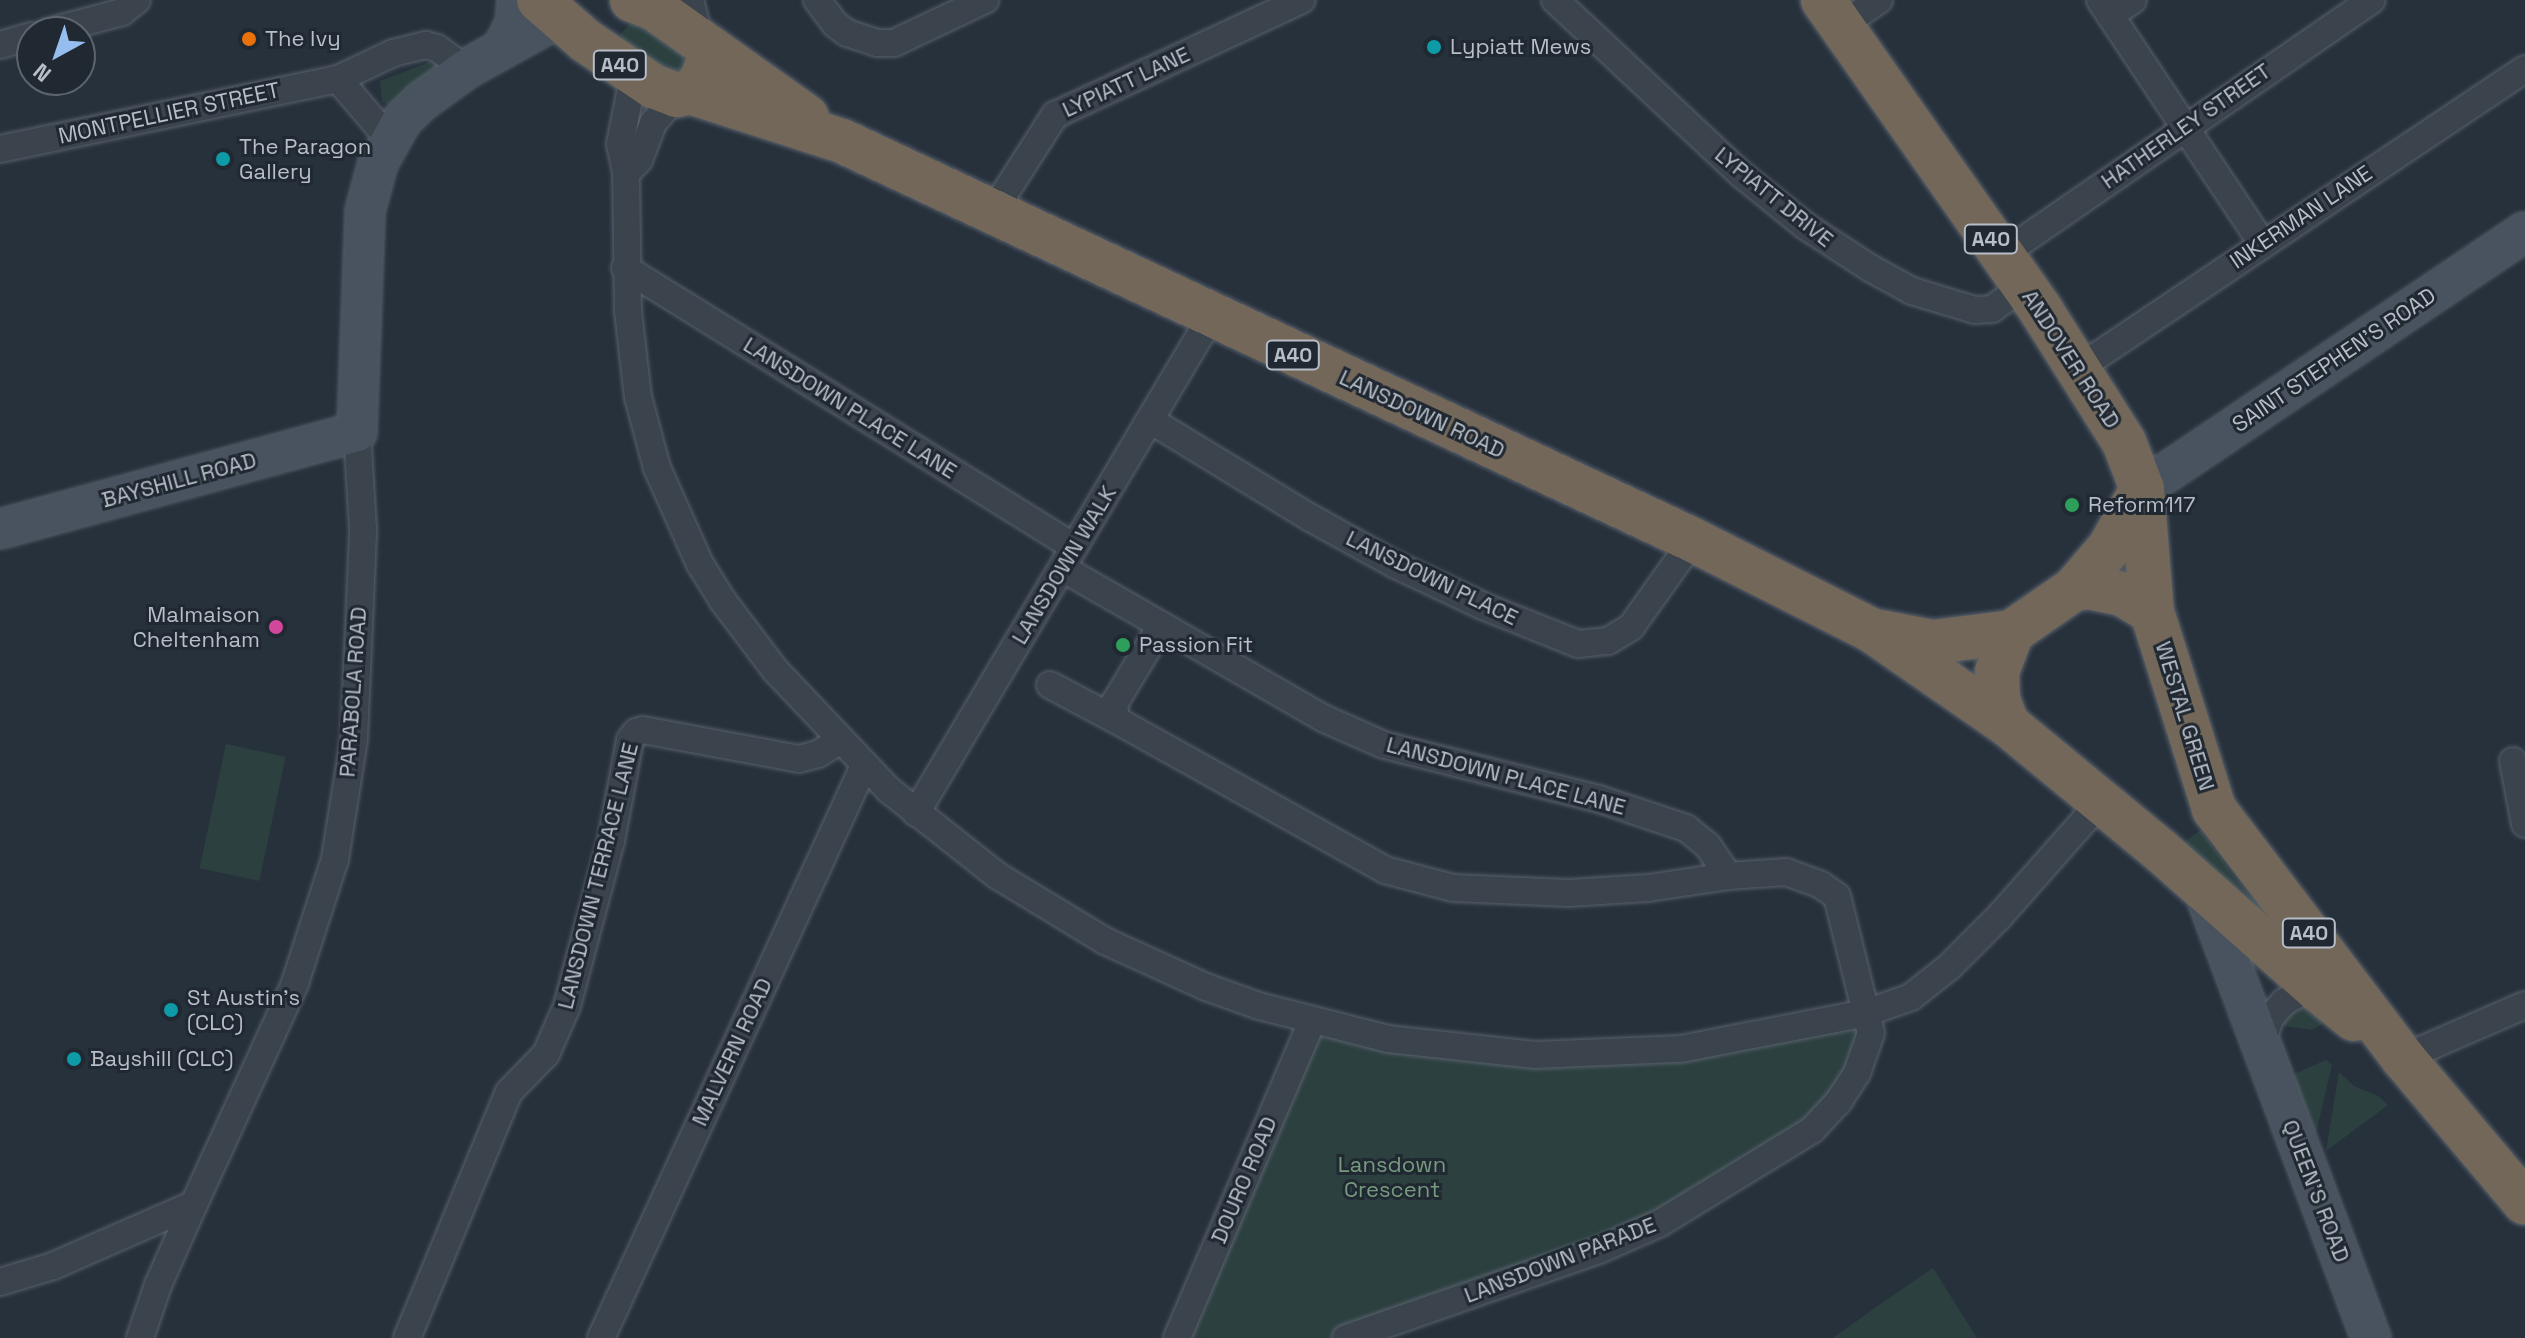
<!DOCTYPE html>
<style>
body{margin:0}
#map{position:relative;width:2525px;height:1338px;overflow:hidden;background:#27313c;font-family:"Space Grotesk",sans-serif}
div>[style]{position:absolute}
.green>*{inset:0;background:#2c4040;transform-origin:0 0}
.roads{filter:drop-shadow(0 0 2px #59616b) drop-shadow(0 0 2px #59616b)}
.street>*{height:26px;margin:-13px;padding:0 13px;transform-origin:13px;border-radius:13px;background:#3b434d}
.secondary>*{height:38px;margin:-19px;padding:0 19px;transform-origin:19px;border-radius:19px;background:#49535f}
.highway>*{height:44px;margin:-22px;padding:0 22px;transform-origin:22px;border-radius:22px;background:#726759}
.dots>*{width:22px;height:22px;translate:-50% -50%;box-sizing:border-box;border:4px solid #202832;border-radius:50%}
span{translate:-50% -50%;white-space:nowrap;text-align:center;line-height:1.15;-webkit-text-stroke:6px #202832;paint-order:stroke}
.shield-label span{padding:2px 6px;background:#202832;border:2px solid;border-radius:6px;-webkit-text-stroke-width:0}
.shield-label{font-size:20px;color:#b7bec8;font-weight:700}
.poi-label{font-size:22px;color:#b7bec8}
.left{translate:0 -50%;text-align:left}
.right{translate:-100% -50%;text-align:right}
.street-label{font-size:22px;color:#b7bec8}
.park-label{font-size:22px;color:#779b7e}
.north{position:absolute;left:16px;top:16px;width:80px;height:80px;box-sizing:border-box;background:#202832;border:2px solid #5c646e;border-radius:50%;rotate:220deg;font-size:22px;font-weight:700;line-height:32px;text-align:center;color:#b7bec8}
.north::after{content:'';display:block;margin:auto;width:28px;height:36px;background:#95bdee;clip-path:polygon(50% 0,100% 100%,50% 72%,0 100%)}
</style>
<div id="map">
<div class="green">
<div style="clip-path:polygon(633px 20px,692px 48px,678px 82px,622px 44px,619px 36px)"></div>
<div style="clip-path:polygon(432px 61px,438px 68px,393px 107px,382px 102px,380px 81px)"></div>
<div style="left:226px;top:744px;width:61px;height:127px;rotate:12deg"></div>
<div style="clip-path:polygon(2201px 830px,2235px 878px,2278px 925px,2179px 845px)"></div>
<div style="clip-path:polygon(2304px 1004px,2324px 1022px,2322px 1024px,2312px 1030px,2284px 1026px,2285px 1014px)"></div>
<div style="clip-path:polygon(1866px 1013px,1838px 1102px,1660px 1223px,1346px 1338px,1177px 1338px,1312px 1022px,1535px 1055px)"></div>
<div style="clip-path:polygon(2326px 1060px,2332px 1065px,2316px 1133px,2287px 1077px)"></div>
<div style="clip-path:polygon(2339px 1072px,2354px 1086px,2378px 1096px,2388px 1105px,2326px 1151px)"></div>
<div style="clip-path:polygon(1933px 1268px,1977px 1338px,1833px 1338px,1879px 1305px)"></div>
</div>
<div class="roads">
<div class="street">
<div style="left:690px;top:0;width:41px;rotate:76deg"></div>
<div style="left:817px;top:0;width:30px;rotate:53deg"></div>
<div style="left:835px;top:24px;width:15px;rotate:37deg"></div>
<div style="left:847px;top:33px;width:32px;rotate:18deg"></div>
<div style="left:877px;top:43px;width:17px"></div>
<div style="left:894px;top:43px;width:101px;rotate:-25.3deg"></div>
<div style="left:1555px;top:0;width:255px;rotate:43.1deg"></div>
<div style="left:1741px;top:174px;width:81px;rotate:39deg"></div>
<div style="left:1804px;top:225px;width:79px;rotate:33.1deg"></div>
<div style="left:1870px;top:268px;width:48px;rotate:28.7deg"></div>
<div style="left:1912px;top:291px;width:66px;rotate:16.8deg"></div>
<div style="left:1975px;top:310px;width:17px;rotate:-3deg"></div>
<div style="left:1992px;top:309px;width:39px;rotate:-36deg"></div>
<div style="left:2100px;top:0;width:292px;rotate:56.3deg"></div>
<div style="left:2110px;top:15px;width:27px;rotate:-33deg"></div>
<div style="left:1841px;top:26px;width:46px;rotate:-34.4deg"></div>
<div style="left:47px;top:32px;width:78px;rotate:-14.9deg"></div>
<div style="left:122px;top:12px;width:19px;rotate:-39deg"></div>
<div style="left:0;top:45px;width:33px;rotate:-16deg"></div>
<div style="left:618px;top:67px;width:14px;rotate:45deg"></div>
<div style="left:628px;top:77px;width:12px;rotate:76deg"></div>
<div style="left:631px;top:89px;width:56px;rotate:101.3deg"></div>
<div style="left:620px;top:144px;width:30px;rotate:78deg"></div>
<div style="left:626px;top:173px;width:138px;rotate:89.2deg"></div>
<div style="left:628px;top:311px;width:87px;rotate:83.4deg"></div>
<div style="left:638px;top:397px;width:73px;rotate:75deg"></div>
<div style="left:657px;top:468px;width:105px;rotate:65.9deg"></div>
<div style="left:700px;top:564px;width:44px;rotate:58.1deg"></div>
<div style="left:723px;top:601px;width:88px;rotate:52.9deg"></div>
<div style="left:776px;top:671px;width:164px;rotate:46.5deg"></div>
<div style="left:889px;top:790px;width:139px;rotate:38.3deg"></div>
<div style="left:998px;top:876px;width:125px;rotate:31.3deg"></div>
<div style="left:1105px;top:941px;width:111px;rotate:24.5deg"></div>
<div style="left:1206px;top:987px;width:56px;rotate:19.7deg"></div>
<div style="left:1259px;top:1006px;width:133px;rotate:14.3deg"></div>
<div style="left:1388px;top:1039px;width:148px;rotate:6.2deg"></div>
<div style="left:1535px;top:1055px;width:146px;rotate:-2.4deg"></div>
<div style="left:1681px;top:1049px;width:188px;rotate:-11deg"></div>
<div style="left:1866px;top:1013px;width:48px;rotate:-19.6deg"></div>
<div style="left:1911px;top:997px;width:48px;rotate:-38.3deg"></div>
<div style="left:1949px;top:967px;width:71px;rotate:-45deg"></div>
<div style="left:1999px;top:917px;width:152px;rotate:-48.5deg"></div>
<div style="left:338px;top:79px;width:80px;rotate:49.6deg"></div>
<div style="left:0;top:149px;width:345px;rotate:-11.7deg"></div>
<div style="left:338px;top:79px;width:61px;rotate:-25.3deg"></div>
<div style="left:393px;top:53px;width:34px;rotate:-14deg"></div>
<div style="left:426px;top:45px;width:11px;rotate:15deg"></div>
<div style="left:437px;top:48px;width:36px;rotate:36deg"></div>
<div style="left:626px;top:173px;width:18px;rotate:-45deg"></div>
<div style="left:639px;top:160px;width:40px;rotate:-69deg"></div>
<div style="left:653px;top:123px;width:37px;rotate:-49deg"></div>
<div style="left:992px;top:213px;width:117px;rotate:-57.3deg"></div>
<div style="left:1055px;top:115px;width:272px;rotate:-25deg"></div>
<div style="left:2002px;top:255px;width:449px;rotate:-34.6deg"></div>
<div style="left:625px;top:268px;width:529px;rotate:31.86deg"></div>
<div style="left:2079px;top:368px;width:537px;rotate:-33.84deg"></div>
<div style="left:1150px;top:420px;width:186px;rotate:31.4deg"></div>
<div style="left:1309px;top:517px;width:99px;rotate:28.9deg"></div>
<div style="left:1396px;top:565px;width:96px;rotate:25.2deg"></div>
<div style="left:1483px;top:606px;width:102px;rotate:21.8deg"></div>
<div style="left:1578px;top:644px;width:30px;rotate:-6deg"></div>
<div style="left:1608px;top:641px;width:27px;rotate:-31deg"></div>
<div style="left:1631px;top:627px;width:107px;rotate:-54.5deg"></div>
<div style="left:1062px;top:568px;width:303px;rotate:29.9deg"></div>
<div style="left:1325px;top:719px;width:64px;rotate:23.8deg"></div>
<div style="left:1384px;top:745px;width:222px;rotate:14.1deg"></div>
<div style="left:1599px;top:799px;width:92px;rotate:18.4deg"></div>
<div style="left:1686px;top:828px;width:28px;rotate:39deg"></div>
<div style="left:1708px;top:846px;width:36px;rotate:56deg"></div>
<div style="left:1161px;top:626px;width:91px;rotate:121.1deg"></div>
<div style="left:1114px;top:704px;width:16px;rotate:83deg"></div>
<div style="left:1116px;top:720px;width:308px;rotate:29.1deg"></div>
<div style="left:1385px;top:870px;width:70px;rotate:14.8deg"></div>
<div style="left:1453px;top:888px;width:116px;rotate:2.5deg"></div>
<div style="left:1569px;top:893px;width:79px;rotate:-3.6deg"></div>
<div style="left:1648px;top:888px;width:81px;rotate:-8.5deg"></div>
<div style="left:1728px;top:876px;width:58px;rotate:-3.9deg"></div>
<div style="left:1786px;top:872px;width:37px;rotate:20deg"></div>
<div style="left:1821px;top:885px;width:19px;rotate:35deg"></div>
<div style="left:1837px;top:896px;width:141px;rotate:76.1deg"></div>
<div style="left:1871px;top:1033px;width:42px;rotate:109.3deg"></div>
<div style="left:1857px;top:1073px;width:35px;rotate:123deg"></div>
<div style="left:1838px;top:1102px;width:38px;rotate:133deg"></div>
<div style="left:1812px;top:1130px;width:178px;rotate:148.5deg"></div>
<div style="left:1660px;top:1223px;width:67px;rotate:156.1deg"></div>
<div style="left:1599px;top:1250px;width:268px;rotate:160.8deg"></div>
<div style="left:1050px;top:685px;width:79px;rotate:27.9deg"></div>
<div style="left:2513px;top:761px;width:64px;rotate:79.2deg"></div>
<div style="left:916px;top:813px;width:577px;rotate:-59.26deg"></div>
<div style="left:2261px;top:1044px;width:29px;rotate:-70deg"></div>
<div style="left:2271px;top:1017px;width:20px;rotate:-49deg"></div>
<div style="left:2284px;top:1002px;width:16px;rotate:-30deg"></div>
<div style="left:2298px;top:994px;width:20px;rotate:-11deg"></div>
<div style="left:2403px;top:1058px;width:133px;rotate:-23.5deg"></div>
<div style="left:0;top:1282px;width:55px;rotate:-16.8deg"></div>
<div style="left:53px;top:1266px;width:154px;rotate:-23.7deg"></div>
<div style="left:194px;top:1204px;width:243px;rotate:-65.4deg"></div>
<div style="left:295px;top:983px;width:130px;rotate:-72.1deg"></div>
<div style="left:335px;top:859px;width:121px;rotate:-81deg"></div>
<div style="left:354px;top:739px;width:210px;rotate:-87.5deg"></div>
<div style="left:363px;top:529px;width:97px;rotate:-93.5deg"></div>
<div style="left:140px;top:1338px;width:56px;rotate:-71.2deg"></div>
<div style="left:158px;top:1285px;width:89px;rotate:-66deg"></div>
<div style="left:407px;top:1338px;width:266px;rotate:-67.5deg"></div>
<div style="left:509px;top:1092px;width:53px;rotate:-45.8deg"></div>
<div style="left:546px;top:1054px;width:52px;rotate:-66.4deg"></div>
<div style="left:567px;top:1006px;width:171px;rotate:-75.1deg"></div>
<div style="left:611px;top:841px;width:103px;rotate:-79.3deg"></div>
<div style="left:630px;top:740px;width:10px;rotate:-53deg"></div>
<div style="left:636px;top:732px;width:7px;rotate:-16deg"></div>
<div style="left:643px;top:730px;width:159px;rotate:10.5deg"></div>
<div style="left:799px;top:759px;width:20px;rotate:-15deg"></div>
<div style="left:818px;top:754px;width:25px;rotate:-32deg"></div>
<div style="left:601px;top:1338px;width:630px;rotate:-65.31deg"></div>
<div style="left:1177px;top:1338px;width:344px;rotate:-66.9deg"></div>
</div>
<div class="secondary">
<div style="left:502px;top:49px;width:28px;rotate:-63deg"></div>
<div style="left:515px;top:24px;width:24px;rotate:-85deg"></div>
<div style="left:2142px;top:489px;width:461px;rotate:-33.9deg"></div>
<div style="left:0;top:529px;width:370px;rotate:-15.2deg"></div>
<div style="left:357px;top:432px;width:221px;rotate:-87.9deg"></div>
<div style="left:365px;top:211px;width:50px;rotate:-74.8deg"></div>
<div style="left:378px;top:163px;width:49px;rotate:-60.8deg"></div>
<div style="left:402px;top:120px;width:28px;rotate:-44deg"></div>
<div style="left:422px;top:101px;width:54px;rotate:-36deg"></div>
<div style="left:466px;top:69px;width:107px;rotate:-29deg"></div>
<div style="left:2202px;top:886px;width:483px;rotate:69.5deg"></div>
</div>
<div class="highway">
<div style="left:539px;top:0;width:62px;rotate:41.1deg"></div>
<div style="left:586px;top:41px;width:81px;rotate:33.9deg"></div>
<div style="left:653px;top:86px;width:26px;rotate:21deg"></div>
<div style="left:677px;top:95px;width:13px;rotate:-13deg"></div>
<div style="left:690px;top:92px;width:16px;rotate:-45deg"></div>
<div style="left:701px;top:81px;width:14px;rotate:-69deg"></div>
<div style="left:632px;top:0;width:25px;rotate:21deg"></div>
<div style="left:655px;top:9px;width:186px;rotate:35.4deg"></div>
<div style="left:1823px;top:0;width:381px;rotate:54.9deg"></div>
<div style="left:2042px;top:312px;width:154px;rotate:57.8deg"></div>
<div style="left:2124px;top:442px;width:50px;rotate:69deg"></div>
<div style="left:2142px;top:489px;width:123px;rotate:85.4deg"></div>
<div style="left:2152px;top:612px;width:207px;rotate:72.5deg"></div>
<div style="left:2214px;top:809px;width:313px;rotate:52.8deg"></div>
<div style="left:2403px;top:1058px;width:189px;rotate:49.9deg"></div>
<div style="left:690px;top:92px;width:160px;rotate:17.9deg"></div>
<div style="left:842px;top:141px;width:940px;rotate:25.12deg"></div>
<div style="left:1693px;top:540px;width:199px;rotate:26.8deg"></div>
<div style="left:1871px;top:630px;width:165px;rotate:34.7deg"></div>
<div style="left:2074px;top:589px;width:55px;rotate:-49.4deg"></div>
<div style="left:2110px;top:547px;width:66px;rotate:-61.1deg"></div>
<div style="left:2152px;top:612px;width:35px;rotate:-149deg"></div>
<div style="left:2122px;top:594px;width:33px;rotate:-168deg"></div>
<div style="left:2090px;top:587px;width:16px;rotate:173deg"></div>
<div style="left:2074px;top:589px;width:75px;rotate:145.3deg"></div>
<div style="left:2012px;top:632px;width:43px;rotate:110.6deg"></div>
<div style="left:1997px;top:672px;width:27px;rotate:88deg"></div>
<div style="left:1998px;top:699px;width:27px;rotate:70deg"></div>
<div style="left:2007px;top:724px;width:200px;rotate:39.5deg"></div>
<div style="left:2161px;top:851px;width:210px;rotate:41.5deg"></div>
<div style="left:2318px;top:990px;width:46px;rotate:38.9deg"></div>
<div style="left:1881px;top:632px;width:53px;rotate:10.9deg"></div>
<div style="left:1933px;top:642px;width:80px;rotate:-7.2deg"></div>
</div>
</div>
<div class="dots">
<div style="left:249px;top:39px;background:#e8710a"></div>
<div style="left:1434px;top:47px;background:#0f9aa8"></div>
<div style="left:223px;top:159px;background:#0f9aa8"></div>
<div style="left:2072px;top:505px;background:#2e9e5b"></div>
<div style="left:276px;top:627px;background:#d1479c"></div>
<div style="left:1123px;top:645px;background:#2e9e5b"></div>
<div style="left:171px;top:1010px;background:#0f9aa8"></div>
<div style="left:74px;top:1059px;background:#0f9aa8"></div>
</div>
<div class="shield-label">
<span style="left:620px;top:65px">A40</span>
<span style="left:1991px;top:239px">A40</span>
<span style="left:1293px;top:355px">A40</span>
<span style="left:2309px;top:933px">A40</span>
</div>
<div class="poi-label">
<span class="left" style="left:265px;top:39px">The Ivy</span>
<span class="left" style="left:1450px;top:47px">Lypiatt Mews</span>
<span class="left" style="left:239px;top:159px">The Paragon<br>Gallery</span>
<span class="left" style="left:2088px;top:505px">Reform117</span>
<span class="right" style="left:260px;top:627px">Malmaison<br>Cheltenham</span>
<span class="left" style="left:1139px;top:645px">Passion Fit</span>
<span class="left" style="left:187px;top:1010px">St Austin's<br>(CLC)</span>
<span class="left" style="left:90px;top:1059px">Bayshill (CLC)</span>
</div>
<div class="street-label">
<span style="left:1126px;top:82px;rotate:-25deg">LYPIATT LANE</span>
<span style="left:169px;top:113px;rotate:-12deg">MONTPELLIER STREET</span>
<span style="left:2186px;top:126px;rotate:-35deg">HATHERLEY STREET</span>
<span style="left:1774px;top:197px;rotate:39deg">LYPIATT DRIVE</span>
<span style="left:2301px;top:217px;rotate:-34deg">INKERMAN LANE</span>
<span style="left:2071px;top:359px;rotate:57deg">ANDOVER ROAD</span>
<span style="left:2334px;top:360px;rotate:-34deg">SAINT STEPHEN'S ROAD</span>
<span style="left:850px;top:408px;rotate:32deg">LANSDOWN PLACE LANE</span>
<span style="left:1422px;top:414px;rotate:25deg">LANSDOWN ROAD</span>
<span style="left:179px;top:480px;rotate:-15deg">BAYSHILL ROAD</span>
<span style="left:1064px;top:565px;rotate:-59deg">LANSDOWN WALK</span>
<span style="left:1432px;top:578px;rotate:26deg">LANSDOWN PLACE</span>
<span style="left:353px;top:692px;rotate:-86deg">PARABOLA ROAD</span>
<span style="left:2185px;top:716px;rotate:73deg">WESTAL GREEN</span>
<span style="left:1506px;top:776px;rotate:15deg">LANSDOWN PLACE LANE</span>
<span style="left:598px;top:876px;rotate:-76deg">LANSDOWN TERRACE LANE</span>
<span style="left:732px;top:1052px;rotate:-65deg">MALVERN ROAD</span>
<span style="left:1244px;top:1180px;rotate:-67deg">DOURO ROAD</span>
<span style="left:2316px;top:1191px;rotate:69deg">QUEEN'S ROAD</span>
<span style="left:1560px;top:1260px;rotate:-21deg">LANSDOWN PARADE</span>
</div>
<div class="park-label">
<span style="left:1392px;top:1177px">Lansdown<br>Crescent</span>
</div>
<div class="north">N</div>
</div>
